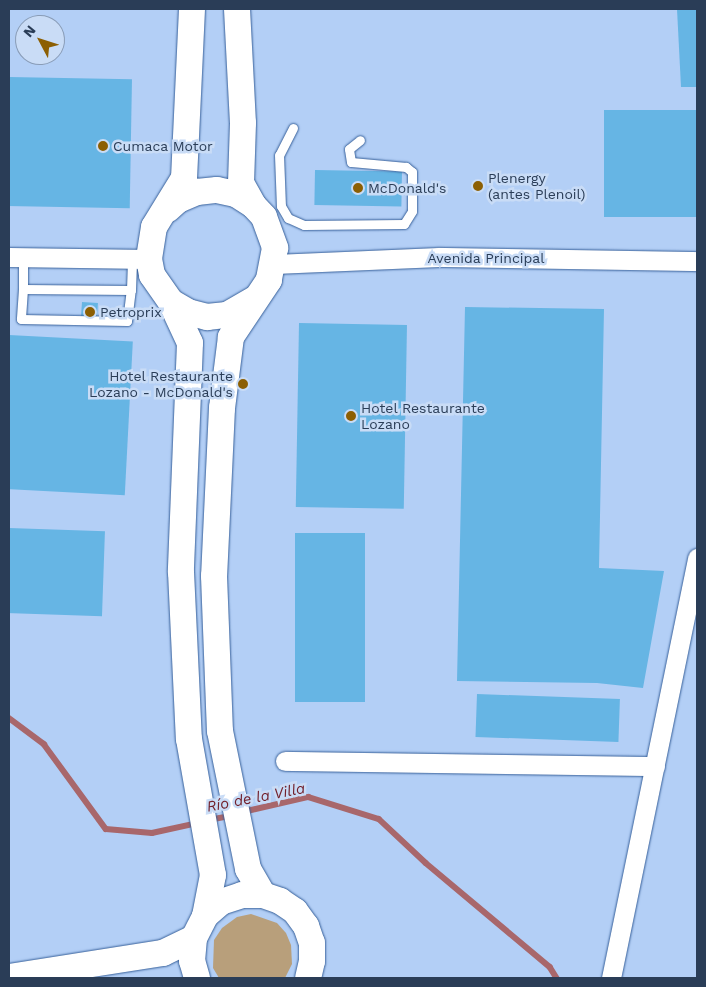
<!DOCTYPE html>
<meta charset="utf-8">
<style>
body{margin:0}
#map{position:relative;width:706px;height:987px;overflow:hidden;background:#b3cff6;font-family:"Work Sans",sans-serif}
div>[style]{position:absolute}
.green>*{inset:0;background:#b89f7b}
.stream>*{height:5.5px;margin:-2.75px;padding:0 2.75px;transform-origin:2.75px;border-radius:2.75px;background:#a8676b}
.building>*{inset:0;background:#66b5e4;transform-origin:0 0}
.roads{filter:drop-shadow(0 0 1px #37609a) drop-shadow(0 0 1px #37609a)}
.lane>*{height:9px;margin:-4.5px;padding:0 4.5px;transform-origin:4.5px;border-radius:4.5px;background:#fff}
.street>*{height:19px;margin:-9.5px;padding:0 9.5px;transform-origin:9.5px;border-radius:9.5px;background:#fff}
.secondary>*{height:26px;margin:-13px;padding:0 13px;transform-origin:13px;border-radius:13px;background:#fff}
.dots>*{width:14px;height:14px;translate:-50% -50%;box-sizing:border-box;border:2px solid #c9dcf6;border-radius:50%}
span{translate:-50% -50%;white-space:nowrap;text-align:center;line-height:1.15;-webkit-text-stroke:5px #c9dcf6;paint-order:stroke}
.poi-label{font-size:14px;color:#2a3d57}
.left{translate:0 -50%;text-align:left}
.right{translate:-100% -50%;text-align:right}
.street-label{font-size:14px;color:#2a3d57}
.water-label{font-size:15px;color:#72212c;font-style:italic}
.frame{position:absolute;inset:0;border:10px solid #2a3d57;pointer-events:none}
.north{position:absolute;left:15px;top:15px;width:50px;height:50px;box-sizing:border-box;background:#c9dcf6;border:1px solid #899cb6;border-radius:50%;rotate:310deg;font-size:14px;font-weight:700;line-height:20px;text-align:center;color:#2a3d57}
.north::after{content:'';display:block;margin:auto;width:18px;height:22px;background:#8c5f03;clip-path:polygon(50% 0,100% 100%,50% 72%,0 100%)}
</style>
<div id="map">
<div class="green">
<div style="clip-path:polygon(251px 914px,277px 923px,286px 933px,291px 945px,292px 964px,285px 978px,219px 978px,213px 968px,214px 940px,222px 928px,237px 917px)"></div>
</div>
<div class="stream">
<div style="left:9px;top:718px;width:44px;rotate:36.6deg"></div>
<div style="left:44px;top:744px;width:105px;rotate:53.9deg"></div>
<div style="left:106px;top:829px;width:46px;rotate:5deg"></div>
<div style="left:152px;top:833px;width:47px;rotate:-12.3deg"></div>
<div style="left:243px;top:812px;width:67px;rotate:-13deg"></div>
<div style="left:308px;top:797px;width:74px;rotate:17.2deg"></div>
<div style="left:379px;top:819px;width:64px;rotate:43.1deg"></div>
<div style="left:426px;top:863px;width:162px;rotate:40deg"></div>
<div style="left:550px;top:967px;width:13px;rotate:58deg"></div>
<div style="left:209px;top:820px;width:20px;rotate:-11deg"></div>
</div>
<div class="building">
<div style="clip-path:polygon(677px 9px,697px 9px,697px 87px,681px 87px)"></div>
<div style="left:9px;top:77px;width:123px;height:129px;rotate:1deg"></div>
<div style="left:697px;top:110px;width:107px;height:93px;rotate:90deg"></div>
<div style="left:315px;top:170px;width:87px;height:35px;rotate:1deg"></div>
<div style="left:82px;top:302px;width:16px;height:21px;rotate:4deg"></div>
<div style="clip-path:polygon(465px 307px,604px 309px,599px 568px,664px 571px,643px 688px,597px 683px,457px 681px)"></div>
<div style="left:299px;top:323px;width:108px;height:184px;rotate:1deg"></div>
<div style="left:9px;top:335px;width:124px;height:154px;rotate:3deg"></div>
<div style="left:9px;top:528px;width:96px;height:85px;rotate:2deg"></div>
<div style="left:295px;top:533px;width:70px;height:169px"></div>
<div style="left:477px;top:694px;width:143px;height:43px;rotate:2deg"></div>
</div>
<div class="roads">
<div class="lane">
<div style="left:293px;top:128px;width:30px;rotate:117deg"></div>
<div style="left:279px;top:155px;width:51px;rotate:87.8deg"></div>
<div style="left:281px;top:206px;width:14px;rotate:60deg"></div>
<div style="left:288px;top:218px;width:17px;rotate:24deg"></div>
<div style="left:304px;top:225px;width:100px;rotate:-0.6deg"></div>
<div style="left:404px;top:224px;width:15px;rotate:-58deg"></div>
<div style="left:412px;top:211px;width:39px;rotate:-90deg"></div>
<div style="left:412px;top:172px;width:8px;rotate:-140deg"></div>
<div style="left:406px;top:167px;width:55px;rotate:-174.8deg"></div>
<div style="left:351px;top:162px;width:13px;rotate:-99deg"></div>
<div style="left:349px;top:149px;width:14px;rotate:-39deg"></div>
<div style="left:23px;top:257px;width:32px;rotate:90deg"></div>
<div style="left:23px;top:289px;width:108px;rotate:0.5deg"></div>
<div style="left:131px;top:290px;width:31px;rotate:-88deg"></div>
<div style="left:23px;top:289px;width:30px;rotate:94deg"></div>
<div style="left:21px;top:319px;width:106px;rotate:1.1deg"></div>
<div style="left:127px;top:321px;width:31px;rotate:-83deg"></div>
</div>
<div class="street">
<div style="left:9px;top:257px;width:140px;rotate:0.8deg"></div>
<div style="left:274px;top:264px;width:165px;rotate:-2.4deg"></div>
<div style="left:439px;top:257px;width:258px;rotate:0.9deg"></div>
<div style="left:285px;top:761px;width:370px;rotate:0.8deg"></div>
<div style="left:611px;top:978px;width:429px;rotate:-78.4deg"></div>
</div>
<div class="secondary">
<div style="left:192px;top:9px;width:169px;rotate:92.7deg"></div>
<div style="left:184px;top:178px;width:57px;rotate:121.5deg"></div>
<div style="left:154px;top:227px;width:32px;rotate:99deg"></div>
<div style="left:149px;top:259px;width:16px;rotate:79deg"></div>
<div style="left:152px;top:275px;width:33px;rotate:55deg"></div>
<div style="left:171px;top:302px;width:45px;rotate:65.1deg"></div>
<div style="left:190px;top:343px;width:229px;rotate:92.3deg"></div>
<div style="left:181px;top:572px;width:167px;rotate:87.3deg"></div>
<div style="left:189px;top:739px;width:138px;rotate:80deg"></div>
<div style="left:213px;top:875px;width:42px;rotate:101deg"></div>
<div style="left:237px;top:9px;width:114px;rotate:87deg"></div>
<div style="left:243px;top:123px;width:60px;rotate:91.9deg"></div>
<div style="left:241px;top:183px;width:25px;rotate:61deg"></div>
<div style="left:168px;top:209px;width:13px;rotate:-42deg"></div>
<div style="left:178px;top:200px;width:21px;rotate:-23deg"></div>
<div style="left:197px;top:192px;width:20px;rotate:-6deg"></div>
<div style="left:217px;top:190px;width:19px;rotate:12deg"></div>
<div style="left:236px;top:194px;width:20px;rotate:33deg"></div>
<div style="left:253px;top:205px;width:16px;rotate:47deg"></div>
<div style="left:264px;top:217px;width:33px;rotate:70deg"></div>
<div style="left:275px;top:248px;width:33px;rotate:101deg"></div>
<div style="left:269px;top:280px;width:69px;rotate:123.7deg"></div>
<div style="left:231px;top:337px;width:72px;rotate:97.2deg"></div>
<div style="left:222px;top:408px;width:168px;rotate:92.7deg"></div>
<div style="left:214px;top:576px;width:155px;rotate:87.8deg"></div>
<div style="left:220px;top:731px;width:141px;rotate:78.5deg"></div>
<div style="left:248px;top:869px;width:30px;rotate:60deg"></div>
<div style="left:171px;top:302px;width:20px;rotate:30deg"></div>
<div style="left:188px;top:312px;width:20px;rotate:15deg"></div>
<div style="left:207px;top:317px;width:20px;rotate:-6deg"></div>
<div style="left:227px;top:315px;width:32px;rotate:-30deg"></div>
<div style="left:9px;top:977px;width:156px;rotate:-8.9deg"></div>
<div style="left:163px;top:953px;width:34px;rotate:-26deg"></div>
<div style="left:197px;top:978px;width:18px;rotate:-106deg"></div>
<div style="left:192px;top:961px;width:23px;rotate:-85deg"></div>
<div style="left:194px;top:938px;width:25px;rotate:-63deg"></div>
<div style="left:205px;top:916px;width:21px;rotate:-41deg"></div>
<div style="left:221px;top:902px;width:22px;rotate:-18deg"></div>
<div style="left:242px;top:895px;width:21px"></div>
<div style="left:263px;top:895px;width:18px;rotate:19deg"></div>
<div style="left:280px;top:901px;width:18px;rotate:34deg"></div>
<div style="left:295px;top:911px;width:19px;rotate:54deg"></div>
<div style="left:306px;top:926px;width:18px;rotate:71deg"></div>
<div style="left:312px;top:943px;width:18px;rotate:90deg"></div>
<div style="left:312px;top:961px;width:17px;rotate:103deg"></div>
</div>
</div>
<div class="dots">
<div style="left:103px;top:146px;background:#8c5f03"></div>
<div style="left:478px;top:186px;background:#8c5f03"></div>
<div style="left:358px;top:188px;background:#8c5f03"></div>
<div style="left:90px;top:312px;background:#8c5f03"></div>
<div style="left:243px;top:384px;background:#8c5f03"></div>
<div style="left:351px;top:416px;background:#8c5f03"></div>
</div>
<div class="poi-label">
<span class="left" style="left:113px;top:146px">Cumaca Motor</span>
<span class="left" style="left:488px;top:186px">Plenergy<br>(antes Plenoil)</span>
<span class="left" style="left:368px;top:188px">McDonald's</span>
<span class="left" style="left:100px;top:312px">Petroprix</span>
<span class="right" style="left:233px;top:384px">Hotel Restaurante<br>Lozano - McDonald's</span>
<span class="left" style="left:361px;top:416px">Hotel Restaurante<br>Lozano</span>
</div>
<div class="street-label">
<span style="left:486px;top:258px">Avenida Principal</span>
</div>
<div class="water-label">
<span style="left:256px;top:798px;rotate:-11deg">Río de la Villa</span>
</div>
<div class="frame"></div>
<div class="north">N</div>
</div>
